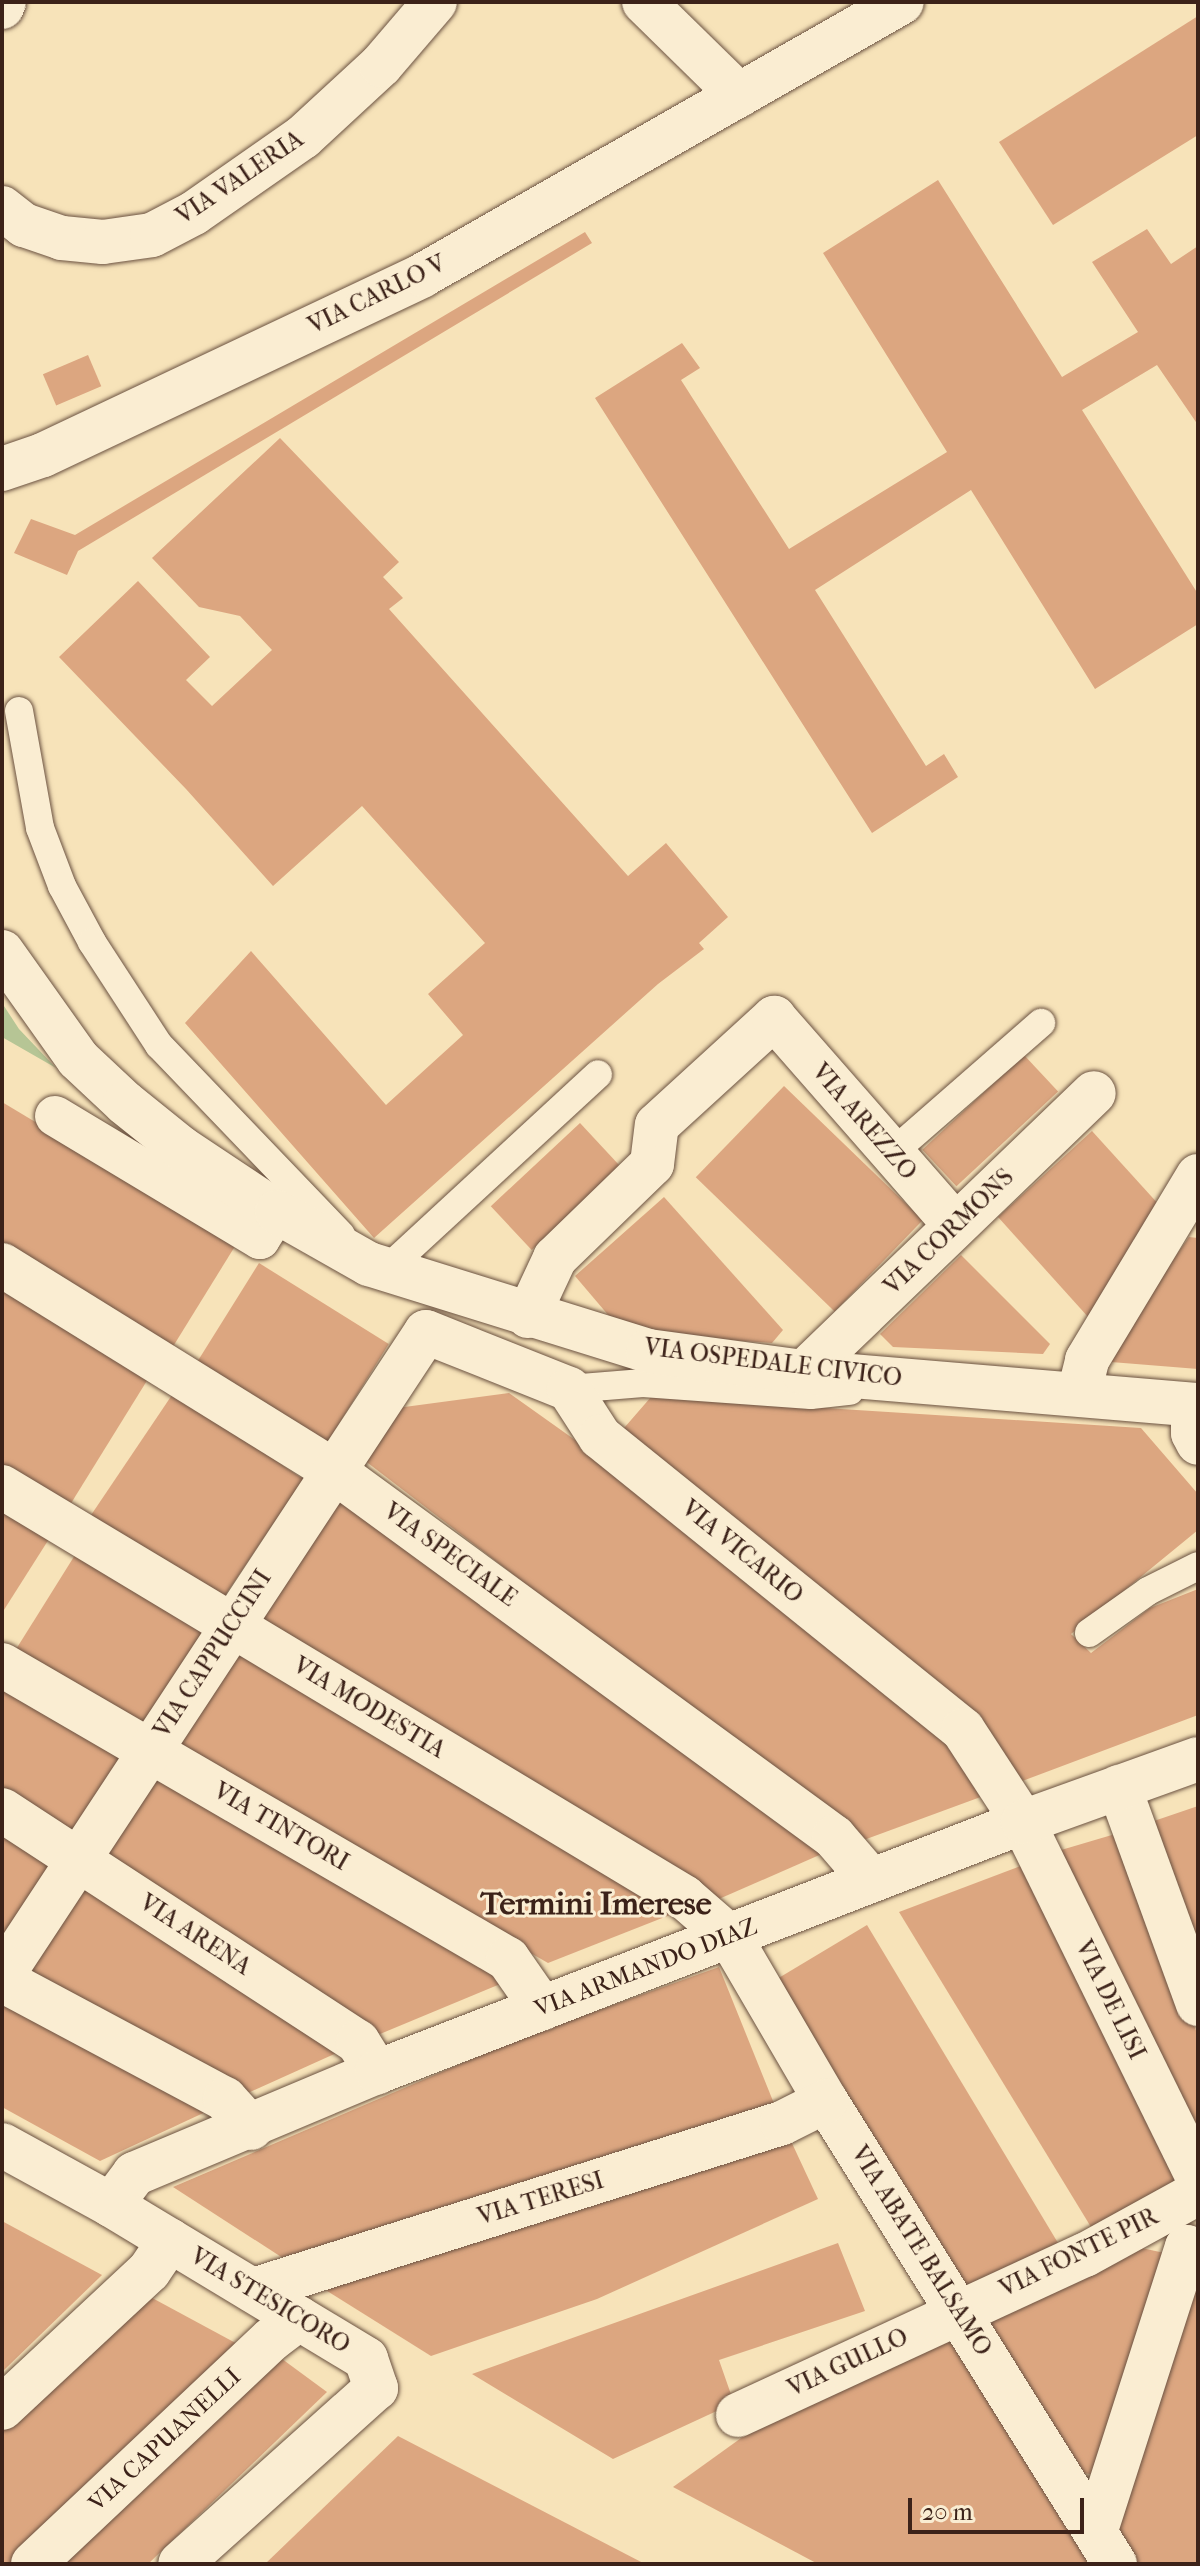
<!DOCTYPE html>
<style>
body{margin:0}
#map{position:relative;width:1200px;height:2566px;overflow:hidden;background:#f7e3b9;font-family:"IM FELL French Canon",serif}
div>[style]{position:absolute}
.green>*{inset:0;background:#b6c595}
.building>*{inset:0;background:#dca680;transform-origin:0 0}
.roads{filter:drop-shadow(0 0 2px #6b5241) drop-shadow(0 0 2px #6b5241)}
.service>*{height:28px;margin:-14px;padding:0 14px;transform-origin:14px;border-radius:14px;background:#faedd2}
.pedestrian>*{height:40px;margin:-20px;padding:0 20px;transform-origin:20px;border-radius:20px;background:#faedd2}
.minor>*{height:44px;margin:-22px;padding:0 22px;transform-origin:22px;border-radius:22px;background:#faedd2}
.tertiary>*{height:44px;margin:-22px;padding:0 22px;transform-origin:22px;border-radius:22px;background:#faedd2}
.secondary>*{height:44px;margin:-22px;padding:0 22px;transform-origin:22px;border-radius:22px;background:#faedd2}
span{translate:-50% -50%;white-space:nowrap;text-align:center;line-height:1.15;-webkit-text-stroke:6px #faedd2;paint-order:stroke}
.street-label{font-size:24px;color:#3c2219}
.district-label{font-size:32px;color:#3c2219;font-weight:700}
.frame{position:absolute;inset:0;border:4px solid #3c2219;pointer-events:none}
.scale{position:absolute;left:908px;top:2498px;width:176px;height:36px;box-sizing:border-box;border:4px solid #3c2219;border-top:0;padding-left:10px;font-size:24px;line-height:28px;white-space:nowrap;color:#3c2219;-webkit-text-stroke:6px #faedd2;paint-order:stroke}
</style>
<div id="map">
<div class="green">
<div style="clip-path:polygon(2px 1003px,19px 1029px,56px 1068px,2px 1037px)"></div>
</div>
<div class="building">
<div style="clip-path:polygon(1198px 16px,1198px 135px,1053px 225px,999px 142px)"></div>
<div style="clip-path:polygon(938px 180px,1062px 377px,1138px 332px,1092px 262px,1147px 229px,1171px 264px,1198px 246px,1198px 425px,1157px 365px,1082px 410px,1198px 594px,1198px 624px,1095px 689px,971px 490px,815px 590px,926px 766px,944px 754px,958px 777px,872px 833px,595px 398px,682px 343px,700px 368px,681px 380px,789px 549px,947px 452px,823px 253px)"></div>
<div style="clip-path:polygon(585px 232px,592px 243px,78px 551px,67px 575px,14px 553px,31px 519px,75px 535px)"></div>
<div style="left:88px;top:355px;width:34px;height:49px;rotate:67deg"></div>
<div style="clip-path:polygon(280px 438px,399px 562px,383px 577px,403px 598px,389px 609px,628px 876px,666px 843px,728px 917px,699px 943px,704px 949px,658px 984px,374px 1238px,185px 1023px,251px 951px,386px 1105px,463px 1035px,428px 994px,485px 943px,362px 806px,273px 886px,186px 789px,59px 657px,138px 581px,210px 657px,186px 680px,212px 706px,272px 650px,240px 616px,199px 607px,152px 558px)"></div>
<div style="left:1024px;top:1055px;width:50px;height:139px;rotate:47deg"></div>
<div style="left:784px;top:1086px;width:193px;height:127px;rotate:44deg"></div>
<div style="clip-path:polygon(2px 1102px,237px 1243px,169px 1353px,2px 1250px)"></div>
<div style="left:580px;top:1123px;width:60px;height:122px;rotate:47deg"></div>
<div style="clip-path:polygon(1092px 1131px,1161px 1207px,1089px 1318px,998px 1217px)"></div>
<div style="clip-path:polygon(664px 1197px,783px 1330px,772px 1343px,671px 1336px,609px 1316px,575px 1276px)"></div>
<div style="clip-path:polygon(1189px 1237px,1198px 1238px,1198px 1369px,1111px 1362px,1139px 1308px)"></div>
<div style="clip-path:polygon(961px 1255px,1050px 1344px,1043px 1354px,893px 1347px,880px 1334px)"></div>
<div style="left:259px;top:1263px;width:153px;height:123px;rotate:32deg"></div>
<div style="clip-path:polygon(2px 1288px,148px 1379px,65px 1513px,2px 1474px)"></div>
<div style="left:174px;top:1392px;width:156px;height:157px;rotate:34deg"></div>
<div style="clip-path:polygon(509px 1393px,613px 1467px,948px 1741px,986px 1795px,861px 1841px,364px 1460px,397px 1408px)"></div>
<div style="clip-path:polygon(651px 1397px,1141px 1428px,1198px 1494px,1198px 1530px,1071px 1634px,1091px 1653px,1150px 1608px,1198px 1589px,1198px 1715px,1017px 1783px,618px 1435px)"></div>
<div style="clip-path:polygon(339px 1495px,824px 1853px,712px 1902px,254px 1622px)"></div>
<div style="clip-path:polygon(2px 1510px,49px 1539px,2px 1613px)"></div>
<div style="left:80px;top:1547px;width:155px;height:131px;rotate:32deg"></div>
<div style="clip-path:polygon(236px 1649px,680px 1911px,548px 1963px,167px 1745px)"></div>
<div style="clip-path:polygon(2px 1676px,126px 1754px,74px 1838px,2px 1790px)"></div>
<div style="clip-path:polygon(151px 1768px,505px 1982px,380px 2034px,99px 1854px)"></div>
<div style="clip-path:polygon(1198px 1806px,1198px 1953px,1151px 1822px)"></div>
<div style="clip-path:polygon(2px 1823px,55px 1857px,2px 1943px)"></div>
<div style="clip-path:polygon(1122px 1832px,1198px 2036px,1198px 2142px,1051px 1853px)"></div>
<div style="clip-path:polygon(1023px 1865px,1185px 2180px,1094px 2232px,899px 1912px)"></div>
<div style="clip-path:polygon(83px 1876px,341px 2051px,241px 2096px,18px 1973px)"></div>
<div style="left:867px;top:1925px;width:375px;height:108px;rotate:59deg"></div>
<div style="clip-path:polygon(719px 1967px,777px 2111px,289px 2262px,173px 2187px,521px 2038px)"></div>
<div style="clip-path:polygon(10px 1998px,212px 2109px,100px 2161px,2px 2107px,2px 2008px)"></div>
<div style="clip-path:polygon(790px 2139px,818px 2199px,597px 2299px,431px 2356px,316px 2284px)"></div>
<div style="clip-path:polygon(2px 2221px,102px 2275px,2px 2372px)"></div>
<div style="clip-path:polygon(838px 2243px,865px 2311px,719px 2360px,734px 2403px,613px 2459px,472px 2374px)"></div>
<div style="clip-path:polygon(1137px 2247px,1169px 2254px,1100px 2475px,1082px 2473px,977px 2318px)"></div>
<div style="clip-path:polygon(1198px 2265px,1198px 2564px,1133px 2564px,1114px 2531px)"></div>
<div style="clip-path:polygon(143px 2293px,243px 2347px,9px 2564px,2px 2564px,2px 2420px)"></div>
<div style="clip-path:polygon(951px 2339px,1093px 2564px,818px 2564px,673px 2487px,762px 2423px)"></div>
<div style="clip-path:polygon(278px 2356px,327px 2392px,148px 2564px,53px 2564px)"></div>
<div style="clip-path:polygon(398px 2436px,645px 2564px,265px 2564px)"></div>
</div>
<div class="roads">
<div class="service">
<div style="left:19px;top:711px;width:119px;rotate:79.8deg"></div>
<div style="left:40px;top:828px;width:62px;rotate:69.2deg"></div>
<div style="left:62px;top:886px;width:64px;rotate:61.8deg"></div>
<div style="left:92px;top:942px;width:123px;rotate:57deg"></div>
<div style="left:159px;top:1045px;width:263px;rotate:46.2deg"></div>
<div style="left:892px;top:1153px;width:198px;rotate:-41.1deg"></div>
<div style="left:387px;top:1269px;width:287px;rotate:-42.7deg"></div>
<div style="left:569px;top:1389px;width:74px;rotate:-4.6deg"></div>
<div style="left:643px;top:1383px;width:168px;rotate:4.1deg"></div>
<div style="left:811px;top:1395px;width:39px;rotate:-6deg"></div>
<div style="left:1089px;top:1633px;width:72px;rotate:-35.4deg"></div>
<div style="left:1148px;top:1591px;width:56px;rotate:-26.6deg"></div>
</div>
<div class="pedestrian">
<div style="left:55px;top:1116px;width:239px;rotate:31deg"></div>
<div style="left:260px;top:1239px;width:32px;rotate:-58deg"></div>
</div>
<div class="minor">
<div style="left:644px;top:2px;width:133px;rotate:44.4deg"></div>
<div style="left:2px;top:469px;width:43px;rotate:-18.9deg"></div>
<div style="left:43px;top:455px;width:420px;rotate:-25.3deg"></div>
<div style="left:423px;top:275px;width:551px;rotate:-29.68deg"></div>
<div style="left:2px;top:952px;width:131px;rotate:54.6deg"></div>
<div style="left:78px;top:1059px;width:64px;rotate:43.1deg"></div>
<div style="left:125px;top:1103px;width:72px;rotate:38.8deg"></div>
<div style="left:181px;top:1148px;width:115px;rotate:33.7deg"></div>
<div style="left:277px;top:1212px;width:106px;rotate:29.5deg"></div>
<div style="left:369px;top:1264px;width:292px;rotate:17.3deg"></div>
<div style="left:648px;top:1351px;width:157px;rotate:7.7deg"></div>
<div style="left:804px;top:1372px;width:395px;rotate:4.8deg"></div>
<div style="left:2px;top:1265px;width:391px;rotate:31.8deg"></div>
<div style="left:334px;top:1471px;width:620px;rotate:36.2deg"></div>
<div style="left:834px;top:1837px;width:57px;rotate:49.3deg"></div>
<div style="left:528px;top:1316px;width:64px;rotate:-65deg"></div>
<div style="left:555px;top:1258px;width:135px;rotate:-44.1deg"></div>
<div style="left:652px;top:1164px;width:39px;rotate:-83deg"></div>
<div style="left:657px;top:1125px;width:159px;rotate:-42.4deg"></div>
<div style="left:774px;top:1018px;width:275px;rotate:48.8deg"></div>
<div style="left:804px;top:1372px;width:402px;rotate:-43.9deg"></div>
<div style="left:1079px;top:1393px;width:34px;rotate:-76deg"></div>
<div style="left:1087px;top:1360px;width:215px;rotate:-58.9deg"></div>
<div style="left:1193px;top:1405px;width:28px;rotate:90deg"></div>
<div style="left:1193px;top:1433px;width:11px;rotate:63deg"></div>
<div style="left:2px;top:1487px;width:796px;rotate:31.01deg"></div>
<div style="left:684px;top:1897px;width:61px;rotate:41deg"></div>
<div style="left:730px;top:1937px;width:190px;rotate:59.7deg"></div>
<div style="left:826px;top:2101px;width:546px;rotate:58.03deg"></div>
<div style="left:2px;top:1665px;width:585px;rotate:30.16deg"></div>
<div style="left:508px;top:1959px;width:60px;rotate:55.2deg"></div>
<div style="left:1119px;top:1787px;width:231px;rotate:70deg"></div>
<div style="left:2px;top:1810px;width:425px;rotate:33.1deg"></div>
<div style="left:358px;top:2042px;width:36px;rotate:58deg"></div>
<div style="left:2px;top:1976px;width:771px;rotate:-56.64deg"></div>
<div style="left:426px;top:1332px;width:154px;rotate:21.7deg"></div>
<div style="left:569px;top:1389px;width:57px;rotate:57.1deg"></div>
<div style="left:600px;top:1437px;width:466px;rotate:38.9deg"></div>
<div style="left:963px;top:1730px;width:110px;rotate:56.9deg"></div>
<div style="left:1023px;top:1822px;width:397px;rotate:63.8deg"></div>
<div style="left:2px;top:1980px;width:253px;rotate:28.1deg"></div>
<div style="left:225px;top:2099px;width:39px;rotate:48deg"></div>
<div style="left:253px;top:2290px;width:555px;rotate:-17.52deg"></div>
<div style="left:782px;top:2123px;width:49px;rotate:-26.6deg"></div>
<div style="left:2px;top:2408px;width:201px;rotate:-43deg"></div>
<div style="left:149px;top:2271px;width:37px;rotate:-56deg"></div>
<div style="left:738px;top:2415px;width:382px;rotate:-24.8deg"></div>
<div style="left:1085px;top:2255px;width:129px;rotate:-28.8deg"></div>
<div style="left:1096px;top:2530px;width:297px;rotate:-72.2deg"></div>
<div style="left:1187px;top:2247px;width:12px;rotate:20deg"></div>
<div style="left:33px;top:2564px;width:328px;rotate:-43.3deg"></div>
<div style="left:272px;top:2339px;width:34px;rotate:-37deg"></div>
</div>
<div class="tertiary">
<div style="left:2px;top:2145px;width:124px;rotate:28.8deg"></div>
<div style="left:111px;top:2205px;width:298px;rotate:31.1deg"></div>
<div style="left:366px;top:2359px;width:31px;rotate:71deg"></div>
<div style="left:376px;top:2388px;width:263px;rotate:138.1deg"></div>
<div style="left:111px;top:2205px;width:39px;rotate:-53deg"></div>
<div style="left:134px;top:2174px;width:264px;rotate:-22.8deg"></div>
<div style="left:377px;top:2072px;width:693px;rotate:-21.16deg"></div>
<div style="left:1023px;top:1822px;width:186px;rotate:-19.8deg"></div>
</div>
<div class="secondary">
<div style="left:2px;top:7px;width:5px;rotate:-68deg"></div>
<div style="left:2px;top:208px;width:28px;rotate:38deg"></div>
<div style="left:24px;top:225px;width:40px;rotate:18.9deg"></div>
<div style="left:62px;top:238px;width:41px;rotate:5.6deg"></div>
<div style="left:103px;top:242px;width:49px;rotate:-8.1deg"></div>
<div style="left:152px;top:235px;width:47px;rotate:-27.6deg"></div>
<div style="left:194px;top:213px;width:133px;rotate:-34.9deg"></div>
<div style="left:303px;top:137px;width:106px;rotate:-42.7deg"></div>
<div style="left:381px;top:65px;width:83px;rotate:-49.4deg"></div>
</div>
</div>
<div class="street-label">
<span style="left:240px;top:178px;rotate:-34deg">VIA VALERIA</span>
<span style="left:377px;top:295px;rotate:-26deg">VIA CARLO V</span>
<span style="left:864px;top:1122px;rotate:49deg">VIA AREZZO</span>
<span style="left:949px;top:1232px;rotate:-44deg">VIA CORMONS</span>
<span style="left:773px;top:1363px;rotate:7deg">VIA OSPEDALE CIVICO</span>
<span style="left:742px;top:1552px;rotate:39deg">VIA VICARIO</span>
<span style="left:450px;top:1555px;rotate:36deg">VIA SPECIALE</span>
<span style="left:213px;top:1654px;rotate:-57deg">VIA CAPPUCCINI</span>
<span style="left:369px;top:1708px;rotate:31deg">VIA MODESTIA</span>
<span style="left:281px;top:1827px;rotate:30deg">VIA TINTORI</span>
<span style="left:195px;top:1935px;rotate:33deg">VIA ARENA</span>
<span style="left:646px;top:1968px;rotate:-21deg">VIA ARMANDO DIAZ</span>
<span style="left:1110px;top:2000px;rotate:64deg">VIA DE LISI</span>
<span style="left:541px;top:2199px;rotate:-17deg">VIA TERESI</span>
<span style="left:921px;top:2251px;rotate:58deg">VIA ABATE BALSAMO</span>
<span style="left:1079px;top:2253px;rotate:-26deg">VIA FONTE PIR</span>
<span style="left:270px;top:2301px;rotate:31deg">VIA STESICORO</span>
<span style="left:848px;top:2363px;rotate:-25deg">VIA GULLO</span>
<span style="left:165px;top:2440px;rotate:-43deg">VIA CAPUANELLI</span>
</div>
<div class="district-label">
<span style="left:596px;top:1904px">Termini Imerese</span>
</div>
<div class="frame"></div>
<div class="scale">20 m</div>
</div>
